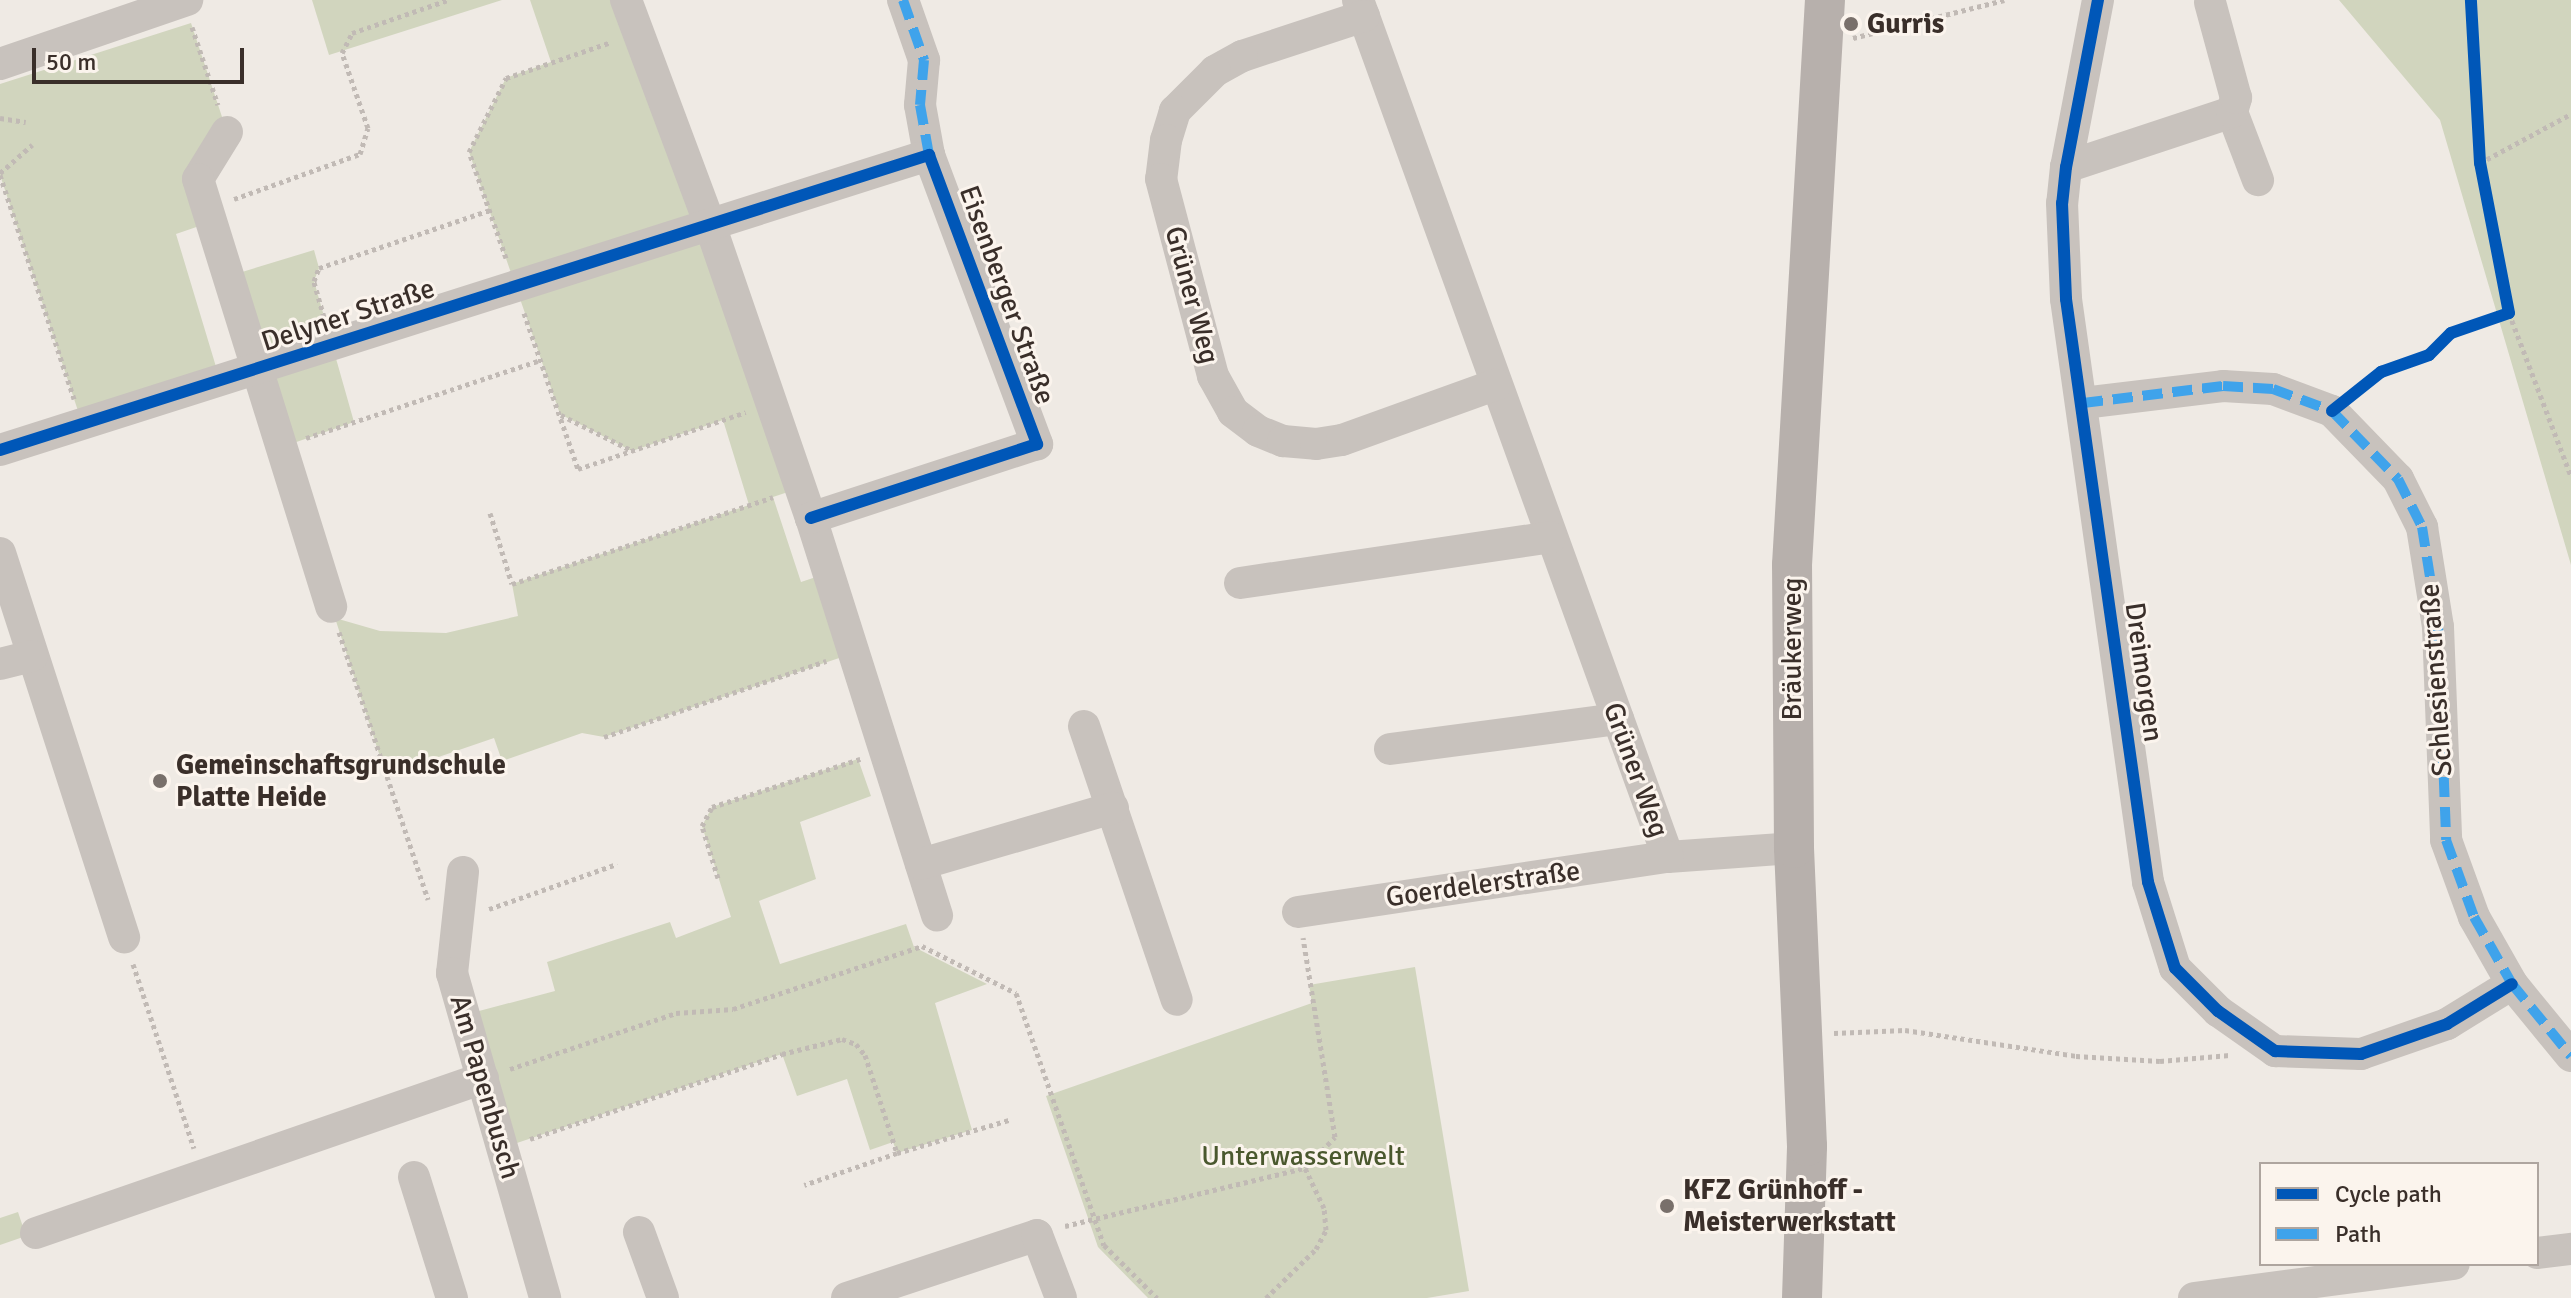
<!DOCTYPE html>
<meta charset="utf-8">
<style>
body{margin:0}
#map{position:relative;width:2571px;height:1298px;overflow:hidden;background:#efeae4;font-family:Signika,sans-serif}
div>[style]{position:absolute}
.green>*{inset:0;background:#d1d5be}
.path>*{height:5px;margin-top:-2.5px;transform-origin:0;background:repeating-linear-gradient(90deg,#c1bab5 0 4px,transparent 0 8px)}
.minor>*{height:32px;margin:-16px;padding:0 16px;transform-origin:16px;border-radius:16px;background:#c8c2bd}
.major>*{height:40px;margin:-20px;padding:0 20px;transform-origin:20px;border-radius:20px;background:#b7b0ac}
.quiet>*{height:10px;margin-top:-5px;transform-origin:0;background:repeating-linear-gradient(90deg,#3fa3eb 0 20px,transparent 0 30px)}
.cycleway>*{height:12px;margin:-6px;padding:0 6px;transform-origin:6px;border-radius:6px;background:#0057b8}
.dots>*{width:22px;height:22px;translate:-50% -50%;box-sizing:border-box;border:4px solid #fbf4ed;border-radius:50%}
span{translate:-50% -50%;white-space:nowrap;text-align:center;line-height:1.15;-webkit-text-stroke:6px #fbf4ed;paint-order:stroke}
.poi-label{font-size:28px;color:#3a2f2a;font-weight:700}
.left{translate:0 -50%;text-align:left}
.street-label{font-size:28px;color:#3a2f2a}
.park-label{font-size:28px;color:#4a582e}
.legend{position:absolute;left:2259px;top:1162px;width:280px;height:104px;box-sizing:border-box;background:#fbf4ed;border:2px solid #aea59f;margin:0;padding:10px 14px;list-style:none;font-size:24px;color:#3a2f2a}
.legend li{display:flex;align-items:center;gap:16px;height:40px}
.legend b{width:40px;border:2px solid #aea59f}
.scale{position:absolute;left:32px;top:48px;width:212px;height:36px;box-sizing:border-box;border:4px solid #3a2f2a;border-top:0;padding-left:10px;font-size:24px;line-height:28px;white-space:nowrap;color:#3a2f2a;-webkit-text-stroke:6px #fbf4ed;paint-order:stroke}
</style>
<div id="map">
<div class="green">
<div style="clip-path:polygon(312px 0,502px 0,329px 55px)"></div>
<div style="clip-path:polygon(530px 0,626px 0,800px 488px,773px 497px,801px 582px,828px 573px,854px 653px,604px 737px,582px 733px,502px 761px,494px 738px,386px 775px,335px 618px,380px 631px,446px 633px,518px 616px,512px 584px,749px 505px,723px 420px,632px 451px,560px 414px,469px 152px,506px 78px,551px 62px)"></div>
<div style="clip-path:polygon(2339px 0,2571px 0,2571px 565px,2440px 120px)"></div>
<div style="clip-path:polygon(191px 23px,227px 132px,198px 179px,211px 222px,176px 234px,220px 380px,82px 423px,0 175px,0 84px)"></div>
<div style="clip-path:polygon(314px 250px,319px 268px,314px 281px,354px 422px,282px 447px,229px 276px)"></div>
<div style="clip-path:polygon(858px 759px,871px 796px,800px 822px,816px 879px,759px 901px,780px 964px,906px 924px,914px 947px,987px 984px,935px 1003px,972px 1130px,897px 1153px,893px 1142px,870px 1150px,847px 1079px,797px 1096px,782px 1054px,502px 1148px,464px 1015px,555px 991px,547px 962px,670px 922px,676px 938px,731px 917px,702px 826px,712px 807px)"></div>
<div style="clip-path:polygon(1415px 967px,1469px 1291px,1427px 1298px,1148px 1298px,1098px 1247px,1046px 1096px,1312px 1003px,1309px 985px)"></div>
<div style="clip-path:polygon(18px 1212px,26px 1236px,0 1245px,0 1218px)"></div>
</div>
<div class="path">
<div style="left:192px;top:27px;width:82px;rotate:71.6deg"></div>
<div style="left:1853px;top:38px;width:156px;rotate:-14.1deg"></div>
<div style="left:0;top:118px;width:26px;rotate:9deg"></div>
<div style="left:2480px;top:163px;width:103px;rotate:-28.3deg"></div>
<div style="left:0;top:173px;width:43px;rotate:-41.2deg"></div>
<div style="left:0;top:175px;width:236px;rotate:71.7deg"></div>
<div style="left:234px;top:199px;width:134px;rotate:-19.7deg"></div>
<div style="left:360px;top:154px;width:27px;rotate:-73deg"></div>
<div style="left:368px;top:128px;width:79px;rotate:-109.1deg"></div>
<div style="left:342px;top:53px;width:22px;rotate:-63deg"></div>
<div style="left:352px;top:33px;width:102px;rotate:-19deg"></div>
<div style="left:506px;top:258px;width:112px;rotate:-109.2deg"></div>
<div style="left:469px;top:152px;width:83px;rotate:-63.4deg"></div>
<div style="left:506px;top:78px;width:111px;rotate:-18.9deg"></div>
<div style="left:524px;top:313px;width:165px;rotate:70.9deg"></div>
<div style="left:578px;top:469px;width:177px;rotate:-18.7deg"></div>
<div style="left:2509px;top:313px;width:174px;rotate:69.2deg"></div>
<div style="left:324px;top:317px;width:37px;rotate:-106deg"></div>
<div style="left:314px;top:281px;width:14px;rotate:-69deg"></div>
<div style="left:319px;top:268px;width:181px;rotate:-18.7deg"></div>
<div style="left:561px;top:415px;width:78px;rotate:26.6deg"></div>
<div style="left:306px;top:438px;width:247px;rotate:-18.4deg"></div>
<div style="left:490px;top:513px;width:74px;rotate:72.8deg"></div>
<div style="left:512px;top:584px;width:275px;rotate:-18.4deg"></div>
<div style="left:339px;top:632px;width:282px;rotate:71.6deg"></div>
<div style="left:604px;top:737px;width:235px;rotate:-18.9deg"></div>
<div style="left:718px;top:878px;width:54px;rotate:-107.1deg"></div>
<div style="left:702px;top:826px;width:21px;rotate:-62deg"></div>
<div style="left:712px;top:807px;width:156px;rotate:-18deg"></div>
<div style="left:489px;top:909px;width:136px;rotate:-19.4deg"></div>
<div style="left:133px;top:964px;width:194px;rotate:71.7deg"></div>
<div style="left:1834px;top:1033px;width:71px;rotate:-2.4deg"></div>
<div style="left:1905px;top:1030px;width:173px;rotate:8.6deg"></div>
<div style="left:2076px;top:1056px;width:84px;rotate:3.4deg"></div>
<div style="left:2160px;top:1061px;width:70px;rotate:-4.9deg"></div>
<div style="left:510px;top:1069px;width:175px;rotate:-18.6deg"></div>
<div style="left:676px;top:1013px;width:57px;rotate:-4deg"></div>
<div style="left:733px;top:1009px;width:199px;rotate:-18.4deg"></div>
<div style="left:922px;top:946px;width:105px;rotate:26.6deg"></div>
<div style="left:1016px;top:993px;width:267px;rotate:70.8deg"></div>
<div style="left:1104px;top:1245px;width:75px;rotate:45deg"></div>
<div style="left:530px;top:1139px;width:266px;rotate:-18.6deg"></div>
<div style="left:782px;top:1054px;width:62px;rotate:-14deg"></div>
<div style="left:842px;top:1039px;width:15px;rotate:20deg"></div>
<div style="left:856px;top:1044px;width:14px;rotate:51deg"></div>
<div style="left:865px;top:1055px;width:103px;rotate:71.9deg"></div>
<div style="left:897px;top:1153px;width:98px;rotate:161deg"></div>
<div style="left:897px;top:1153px;width:117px;rotate:-16.4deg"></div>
<div style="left:1065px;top:1226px;width:247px;rotate:-13.6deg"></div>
<div style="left:1266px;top:1298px;width:70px;rotate:-44.4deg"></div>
<div style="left:1316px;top:1249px;width:21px;rotate:-62deg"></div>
<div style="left:1326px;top:1230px;width:22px;rotate:-95deg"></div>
<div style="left:1324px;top:1208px;width:44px;rotate:-115.4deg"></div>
<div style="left:1305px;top:1168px;width:43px;rotate:-45.9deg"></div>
<div style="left:1335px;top:1137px;width:202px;rotate:-99.1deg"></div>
</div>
<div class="minor">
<div style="left:626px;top:0;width:240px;rotate:69.5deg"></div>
<div style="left:710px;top:225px;width:310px;rotate:71deg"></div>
<div style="left:811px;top:518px;width:417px;rotate:72.4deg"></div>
<div style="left:903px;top:0;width:64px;rotate:70.7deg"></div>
<div style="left:924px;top:60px;width:45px;rotate:95.1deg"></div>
<div style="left:920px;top:105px;width:51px;rotate:79.8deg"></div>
<div style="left:1358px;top:0;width:911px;rotate:70.11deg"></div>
<div style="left:1668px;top:857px;width:126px;rotate:-4.1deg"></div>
<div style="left:2098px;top:0;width:170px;rotate:100.8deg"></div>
<div style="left:2066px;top:167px;width:36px;rotate:96deg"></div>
<div style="left:2062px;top:203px;width:96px;rotate:87.6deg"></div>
<div style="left:2066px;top:299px;width:589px;rotate:81.99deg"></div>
<div style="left:2148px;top:882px;width:90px;rotate:72.6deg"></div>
<div style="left:2175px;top:968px;width:61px;rotate:45deg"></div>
<div style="left:2218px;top:1011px;width:70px;rotate:35.1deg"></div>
<div style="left:2275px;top:1051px;width:86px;rotate:2deg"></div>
<div style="left:2361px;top:1054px;width:91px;rotate:-19.2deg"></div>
<div style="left:2447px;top:1024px;width:76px;rotate:-31.6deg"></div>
<div style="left:1364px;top:16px;width:128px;rotate:161.8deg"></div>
<div style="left:1242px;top:56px;width:31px;rotate:151deg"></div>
<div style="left:1215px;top:71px;width:57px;rotate:135deg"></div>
<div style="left:1175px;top:111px;width:30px;rotate:107deg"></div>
<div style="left:1166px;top:140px;width:39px;rotate:97deg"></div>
<div style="left:1161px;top:179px;width:204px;rotate:75.2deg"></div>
<div style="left:1213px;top:376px;width:41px;rotate:60.9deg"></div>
<div style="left:1233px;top:412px;width:31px;rotate:37deg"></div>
<div style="left:1258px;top:431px;width:27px;rotate:22deg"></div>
<div style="left:1283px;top:441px;width:33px;rotate:5deg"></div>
<div style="left:1316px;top:444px;width:26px;rotate:-9deg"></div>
<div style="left:1342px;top:440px;width:163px;rotate:-19.8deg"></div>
<div style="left:0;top:64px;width:198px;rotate:-18.9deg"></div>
<div style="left:2232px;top:112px;width:73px;rotate:69.1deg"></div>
<div style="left:227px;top:132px;width:55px;rotate:121.7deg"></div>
<div style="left:198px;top:179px;width:448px;rotate:72.7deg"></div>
<div style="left:2066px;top:167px;width:175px;rotate:-18.3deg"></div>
<div style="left:2232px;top:112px;width:15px;rotate:-74deg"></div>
<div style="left:2236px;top:98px;width:99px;rotate:-105.2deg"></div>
<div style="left:2083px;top:403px;width:141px;rotate:-6.9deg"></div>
<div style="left:2223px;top:386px;width:50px;rotate:3.4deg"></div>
<div style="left:2273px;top:389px;width:63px;rotate:20.4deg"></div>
<div style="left:2332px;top:411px;width:95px;rotate:45.9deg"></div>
<div style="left:2398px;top:479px;width:54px;rotate:63.4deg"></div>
<div style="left:2422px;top:527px;width:101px;rotate:80.9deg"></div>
<div style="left:2438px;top:627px;width:213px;rotate:87.8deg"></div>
<div style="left:2446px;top:840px;width:82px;rotate:70deg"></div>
<div style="left:2474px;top:917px;width:77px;rotate:60.4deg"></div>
<div style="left:2512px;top:984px;width:93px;rotate:50.7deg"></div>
<div style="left:0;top:450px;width:975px;rotate:-17.62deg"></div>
<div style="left:929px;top:155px;width:309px;rotate:69.5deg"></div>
<div style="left:1037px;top:444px;width:238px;rotate:161.9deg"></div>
<div style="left:0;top:553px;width:404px;rotate:72.1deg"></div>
<div style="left:1240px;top:583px;width:314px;rotate:-8.4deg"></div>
<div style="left:0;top:664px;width:33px;rotate:-14deg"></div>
<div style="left:1084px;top:726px;width:289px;rotate:71.3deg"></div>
<div style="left:1390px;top:749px;width:230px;rotate:-7.5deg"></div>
<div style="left:921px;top:864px;width:200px;rotate:-16.3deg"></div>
<div style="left:463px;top:872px;width:102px;rotate:96.2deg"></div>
<div style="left:452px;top:973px;width:338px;rotate:74deg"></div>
<div style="left:1298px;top:912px;width:374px;rotate:-8.5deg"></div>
<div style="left:414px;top:1177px;width:127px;rotate:72.6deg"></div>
<div style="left:639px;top:1232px;width:70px;rotate:70deg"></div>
<div style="left:36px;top:1233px;width:473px;rotate:-19.1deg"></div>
<div style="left:2537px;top:1253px;width:34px;rotate:-7deg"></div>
<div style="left:847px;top:1298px;width:200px;rotate:-18.3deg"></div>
<div style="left:1037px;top:1235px;width:67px;rotate:69.1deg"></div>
<div style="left:2194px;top:1298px;width:262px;rotate:-7.5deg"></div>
</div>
<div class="major">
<div style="left:1802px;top:1298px;width:152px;rotate:-88.1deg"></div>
<div style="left:1807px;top:1146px;width:298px;rotate:-92.5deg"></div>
<div style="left:1794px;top:848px;width:283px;rotate:-90.4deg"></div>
<div style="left:1792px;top:565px;width:566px;rotate:-86.66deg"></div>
</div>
<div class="quiet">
<div style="left:903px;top:0;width:64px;rotate:70.7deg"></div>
<div style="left:924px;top:60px;width:45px;rotate:95.1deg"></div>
<div style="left:920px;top:105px;width:51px;rotate:79.8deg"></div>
<div style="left:2083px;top:403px;width:141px;rotate:-6.9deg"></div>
<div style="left:2223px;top:386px;width:50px;rotate:3.4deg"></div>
<div style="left:2273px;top:389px;width:63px;rotate:20.4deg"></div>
<div style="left:2332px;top:411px;width:95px;rotate:45.9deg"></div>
<div style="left:2398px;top:479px;width:54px;rotate:63.4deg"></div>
<div style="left:2422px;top:527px;width:101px;rotate:80.9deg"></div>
<div style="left:2438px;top:627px;width:213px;rotate:87.8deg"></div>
<div style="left:2446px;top:840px;width:82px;rotate:70deg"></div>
<div style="left:2474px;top:917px;width:77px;rotate:60.4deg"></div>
<div style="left:2512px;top:984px;width:93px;rotate:50.7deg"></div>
</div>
<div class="cycleway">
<div style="left:2098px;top:0;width:170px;rotate:100.8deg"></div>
<div style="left:2066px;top:167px;width:36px;rotate:96deg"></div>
<div style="left:2062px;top:203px;width:96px;rotate:87.6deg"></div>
<div style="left:2066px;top:299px;width:589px;rotate:81.99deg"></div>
<div style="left:2148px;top:882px;width:90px;rotate:72.6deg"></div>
<div style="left:2175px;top:968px;width:61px;rotate:45deg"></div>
<div style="left:2218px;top:1011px;width:70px;rotate:35.1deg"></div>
<div style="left:2275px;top:1051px;width:86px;rotate:2deg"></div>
<div style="left:2361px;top:1054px;width:91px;rotate:-19.2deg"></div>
<div style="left:2447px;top:1024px;width:76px;rotate:-31.6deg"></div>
<div style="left:2332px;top:411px;width:63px;rotate:-38.5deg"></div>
<div style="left:2381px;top:372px;width:51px;rotate:-19.5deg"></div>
<div style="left:2429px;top:355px;width:31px;rotate:-45deg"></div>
<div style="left:2451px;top:333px;width:61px;rotate:-19deg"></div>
<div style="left:2509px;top:313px;width:153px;rotate:-100.9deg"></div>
<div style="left:2480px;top:163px;width:163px;rotate:-93.2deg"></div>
<div style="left:0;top:450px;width:975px;rotate:-17.62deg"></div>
<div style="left:929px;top:155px;width:309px;rotate:69.5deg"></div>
<div style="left:1037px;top:444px;width:238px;rotate:161.9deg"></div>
</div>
<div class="dots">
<div style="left:1851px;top:24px;background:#79706b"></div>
<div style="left:160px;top:781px;background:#79706b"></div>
<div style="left:1667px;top:1206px;background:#79706b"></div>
</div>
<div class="poi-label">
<span class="left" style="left:1867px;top:24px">Gurris</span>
<span class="left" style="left:176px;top:781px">Gemeinschaftsgrundschule<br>Platte Heide</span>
<span class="left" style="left:1683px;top:1206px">KFZ Grünhoff -<br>Meisterwerkstatt</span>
</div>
<div class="street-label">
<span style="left:1007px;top:295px;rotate:70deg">Eisenberger Straße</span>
<span style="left:1192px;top:295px;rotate:75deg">Grüner Weg</span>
<span style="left:348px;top:315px;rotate:-18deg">Delyner Straße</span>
<span style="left:1792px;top:649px;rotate:-90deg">Bräukerweg</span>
<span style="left:2144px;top:672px;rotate:82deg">Dreimorgen</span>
<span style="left:2436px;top:680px;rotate:-94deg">Schlesienstraße</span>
<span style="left:1636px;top:770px;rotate:70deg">Grüner Weg</span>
<span style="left:1483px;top:884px;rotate:-8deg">Goerdelerstraße</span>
<span style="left:485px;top:1087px;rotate:74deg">Am Papenbusch</span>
</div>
<div class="park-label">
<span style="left:1303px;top:1156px">Unterwasserwelt</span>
</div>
<ul class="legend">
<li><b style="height:10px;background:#0057b8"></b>Cycle path</li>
<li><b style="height:10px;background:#3fa3eb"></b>Path</li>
</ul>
<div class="scale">50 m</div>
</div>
